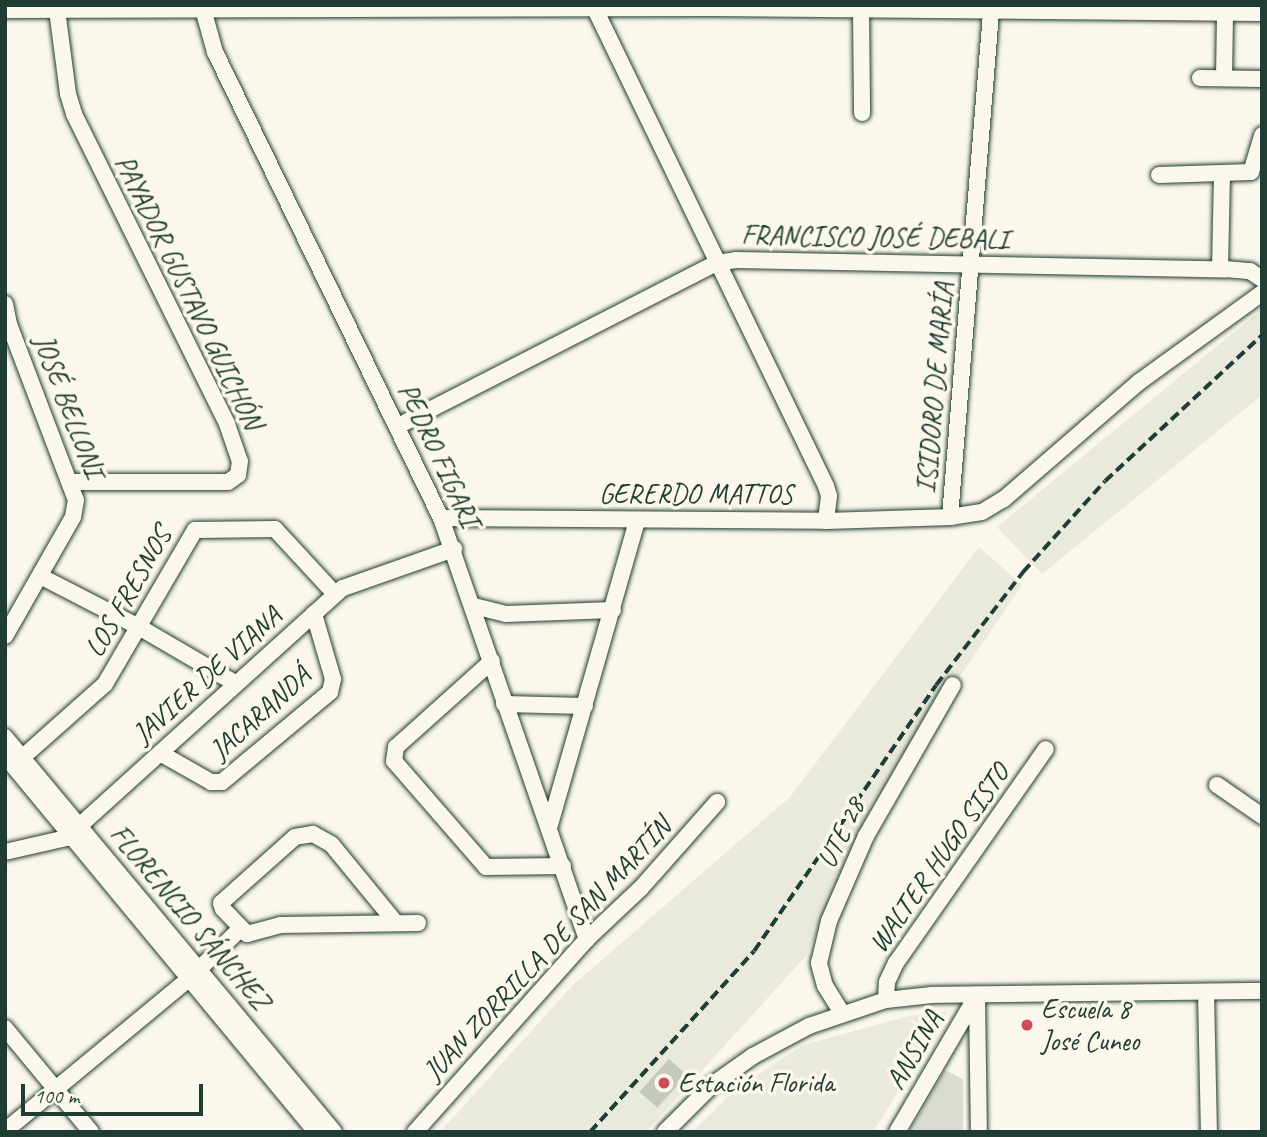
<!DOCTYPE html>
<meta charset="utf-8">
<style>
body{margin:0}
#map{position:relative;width:1267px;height:1137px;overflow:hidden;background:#fbf7ec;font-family:Caveat,sans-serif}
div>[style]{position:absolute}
.built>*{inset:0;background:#eae9de}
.green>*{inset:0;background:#dbdcd1}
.building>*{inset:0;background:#c4c9be;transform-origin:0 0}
.roads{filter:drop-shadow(0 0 2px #1f3d34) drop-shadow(0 0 2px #1f3d34)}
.minor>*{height:16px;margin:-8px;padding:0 8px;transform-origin:8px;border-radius:8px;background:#fbf7ec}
.rail>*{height:3.5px;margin-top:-1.75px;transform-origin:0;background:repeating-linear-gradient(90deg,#1f3d34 0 10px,transparent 0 15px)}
.dots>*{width:19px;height:19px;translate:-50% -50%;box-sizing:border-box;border:4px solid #fbf7ec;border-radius:50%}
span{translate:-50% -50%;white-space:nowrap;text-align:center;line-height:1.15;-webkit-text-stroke:7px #fbf7ec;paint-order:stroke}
.street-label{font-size:28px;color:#1f3d34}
.poi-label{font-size:28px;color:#1f3d34}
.left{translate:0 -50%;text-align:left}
.frame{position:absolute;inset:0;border:7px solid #1f3d34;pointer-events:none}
.scale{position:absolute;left:21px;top:1084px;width:182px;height:32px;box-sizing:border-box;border:4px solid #1f3d34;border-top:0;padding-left:9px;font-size:21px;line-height:24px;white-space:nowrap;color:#1f3d34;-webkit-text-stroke:5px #fbf7ec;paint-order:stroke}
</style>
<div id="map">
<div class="built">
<div style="clip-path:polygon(1262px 309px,1262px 395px,1042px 574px,997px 527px)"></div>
<div style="clip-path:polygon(979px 547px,1022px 585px,876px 800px,805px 957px,646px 1132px,440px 1132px,573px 985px,790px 797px)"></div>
<div style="clip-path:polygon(948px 1011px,873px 1132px,692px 1132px,734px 1091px,803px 1045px,909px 1016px)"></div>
</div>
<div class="green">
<div style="clip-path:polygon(945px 1070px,963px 1079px,963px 1132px,909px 1132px)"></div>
</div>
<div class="building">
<div style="left:669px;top:1059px;width:24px;height:44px;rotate:42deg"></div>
</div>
<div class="roads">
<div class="minor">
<div style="left:203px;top:9px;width:45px;rotate:74.4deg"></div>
<div style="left:215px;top:52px;width:518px;rotate:64.13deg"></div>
<div style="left:441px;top:518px;width:446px;rotate:70.9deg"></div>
<div style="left:595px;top:9px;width:530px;rotate:64.16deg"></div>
<div style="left:826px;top:486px;width:10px;rotate:73deg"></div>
<div style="left:829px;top:496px;width:25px;rotate:97deg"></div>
<div style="left:5px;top:10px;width:706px;rotate:-0.16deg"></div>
<div style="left:711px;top:8px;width:551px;rotate:0.52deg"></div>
<div style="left:57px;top:10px;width:85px;rotate:82.5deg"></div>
<div style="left:68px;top:94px;width:21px;rotate:73deg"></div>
<div style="left:74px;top:114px;width:346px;rotate:63.7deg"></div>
<div style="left:227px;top:424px;width:39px;rotate:71deg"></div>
<div style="left:240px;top:461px;width:14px;rotate:98deg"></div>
<div style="left:238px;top:475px;width:12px;rotate:145deg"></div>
<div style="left:228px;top:482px;width:156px;rotate:180deg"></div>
<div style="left:861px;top:10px;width:103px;rotate:89.4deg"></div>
<div style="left:1200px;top:78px;width:62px;rotate:0.9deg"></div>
<div style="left:1224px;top:78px;width:65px;rotate:-89.1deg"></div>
<div style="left:1159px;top:175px;width:92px;rotate:-1.9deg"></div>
<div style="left:1251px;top:172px;width:39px;rotate:-73deg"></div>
<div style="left:1220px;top:269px;width:96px;rotate:-88.8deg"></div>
<div style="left:5px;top:304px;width:20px;rotate:79deg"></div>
<div style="left:9px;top:324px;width:188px;rotate:69.2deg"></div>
<div style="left:76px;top:500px;width:17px;rotate:100deg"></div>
<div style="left:73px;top:517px;width:137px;rotate:119.7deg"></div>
<div style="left:398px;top:426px;width:358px;rotate:-27.1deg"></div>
<div style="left:717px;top:263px;width:19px;rotate:-9deg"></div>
<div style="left:736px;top:260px;width:489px;rotate:1.1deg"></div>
<div style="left:1225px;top:269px;width:25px;rotate:5deg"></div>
<div style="left:1250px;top:271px;width:14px;rotate:34deg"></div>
<div style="left:950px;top:517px;width:506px;rotate:-85.35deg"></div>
<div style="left:441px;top:518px;width:385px;rotate:0.4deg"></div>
<div style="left:826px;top:521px;width:124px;rotate:-1.8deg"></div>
<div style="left:950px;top:517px;width:32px;rotate:-9deg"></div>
<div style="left:982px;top:512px;width:26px;rotate:-31deg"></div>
<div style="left:1004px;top:499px;width:179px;rotate:-40.9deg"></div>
<div style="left:1139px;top:382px;width:152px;rotate:-35.9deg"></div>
<div style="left:40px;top:576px;width:111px;rotate:27.3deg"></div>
<div style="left:139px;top:627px;width:111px;rotate:30.3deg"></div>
<div style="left:474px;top:606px;width:33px;rotate:14deg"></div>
<div style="left:506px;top:614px;width:107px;rotate:-2.1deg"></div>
<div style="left:492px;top:661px;width:129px;rotate:138.1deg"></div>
<div style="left:396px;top:747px;width:14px;rotate:98deg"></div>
<div style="left:394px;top:761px;width:140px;rotate:49deg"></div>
<div style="left:486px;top:867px;width:77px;rotate:-0.7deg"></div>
<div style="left:504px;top:704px;width:81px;rotate:1.4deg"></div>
<div style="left:5px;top:737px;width:514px;rotate:50.21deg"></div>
<div style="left:160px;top:753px;width:59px;rotate:29.6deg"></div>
<div style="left:211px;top:782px;width:11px"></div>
<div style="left:222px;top:782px;width:141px;rotate:-39.8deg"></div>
<div style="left:330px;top:692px;width:13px;rotate:-77deg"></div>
<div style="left:333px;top:679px;width:68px;rotate:-106.3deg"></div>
<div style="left:5px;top:756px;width:488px;rotate:50.4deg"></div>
<div style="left:15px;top:764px;width:120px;rotate:-41.6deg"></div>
<div style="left:105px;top:684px;width:178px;rotate:-59.7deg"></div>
<div style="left:195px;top:530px;width:80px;rotate:-0.7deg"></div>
<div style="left:275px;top:529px;width:88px;rotate:47.3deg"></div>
<div style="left:1217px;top:785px;width:55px;rotate:34.6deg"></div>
<div style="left:549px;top:828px;width:319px;rotate:-74deg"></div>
<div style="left:5px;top:852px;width:63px;rotate:-12.9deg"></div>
<div style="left:66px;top:838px;width:373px;rotate:-42.1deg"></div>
<div style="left:343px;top:588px;width:118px;rotate:-19.4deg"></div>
<div style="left:396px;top:923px;width:102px;rotate:-129.4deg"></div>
<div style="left:331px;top:844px;width:21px;rotate:-151deg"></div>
<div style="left:313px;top:834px;width:18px;rotate:171deg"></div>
<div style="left:295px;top:837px;width:99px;rotate:138.3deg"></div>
<div style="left:221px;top:903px;width:6px;rotate:72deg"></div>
<div style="left:223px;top:909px;width:35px;rotate:46deg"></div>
<div style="left:247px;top:934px;width:34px;rotate:-15deg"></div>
<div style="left:280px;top:925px;width:138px;rotate:-0.8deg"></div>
<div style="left:1206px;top:992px;width:140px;rotate:88.8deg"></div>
<div style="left:977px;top:997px;width:135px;rotate:89.2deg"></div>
<div style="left:886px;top:1000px;width:18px;rotate:-87deg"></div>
<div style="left:887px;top:982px;width:21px;rotate:-65deg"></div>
<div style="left:896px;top:963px;width:261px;rotate:-55deg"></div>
<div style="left:842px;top:1013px;width:32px;rotate:-122deg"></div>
<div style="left:825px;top:986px;width:24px;rotate:-105deg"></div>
<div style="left:819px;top:963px;width:43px;rotate:-76.6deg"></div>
<div style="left:829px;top:921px;width:93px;rotate:-66.5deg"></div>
<div style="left:866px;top:836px;width:174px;rotate:-60.1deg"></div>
<div style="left:5px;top:1028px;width:135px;rotate:50.4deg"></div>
<div style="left:5px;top:1131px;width:239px;rotate:-39.6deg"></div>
<div style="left:189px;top:979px;width:71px;rotate:-44.4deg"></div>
<div style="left:415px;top:1132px;width:259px;rotate:-48.3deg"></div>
<div style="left:587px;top:939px;width:74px;rotate:-43.4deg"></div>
<div style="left:641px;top:888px;width:115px;rotate:-48.5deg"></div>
<div style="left:665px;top:1132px;width:66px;rotate:-45deg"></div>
<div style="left:712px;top:1085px;width:50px;rotate:-35.3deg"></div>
<div style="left:753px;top:1056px;width:64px;rotate:-28.2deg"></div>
<div style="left:809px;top:1026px;width:81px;rotate:-18.7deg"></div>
<div style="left:886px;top:1000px;width:46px;rotate:-6.2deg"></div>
<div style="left:932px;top:995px;width:330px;rotate:-0.7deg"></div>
<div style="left:897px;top:1132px;width:159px;rotate:-59.7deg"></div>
</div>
</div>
<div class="rail">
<div style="left:590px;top:1132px;width:244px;rotate:-47.8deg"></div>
<div style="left:754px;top:951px;width:322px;rotate:-55.6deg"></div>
<div style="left:936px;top:685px;width:143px;rotate:-52.4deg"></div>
<div style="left:1023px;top:572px;width:122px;rotate:-48deg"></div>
<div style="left:1105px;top:481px;width:214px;rotate:-42.9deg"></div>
</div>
<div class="dots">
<div style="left:1027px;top:1025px;background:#d1495b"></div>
<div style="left:664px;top:1083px;background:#d1495b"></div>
</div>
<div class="street-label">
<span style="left:875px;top:237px;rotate:1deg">FRANCISCO JOSÉ DEBALI</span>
<span style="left:189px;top:292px;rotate:64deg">PAYADOR GUSTAVO GUICHÓN</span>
<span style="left:935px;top:388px;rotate:-85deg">ISIDORO DE MARÍA</span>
<span style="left:69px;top:406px;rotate:69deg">JOSÉ BELLONI</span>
<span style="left:439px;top:455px;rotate:65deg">PEDRO FIGARI</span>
<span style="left:696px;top:494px">GERERDO MATTOS</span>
<span style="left:128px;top:592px;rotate:-60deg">LOS FRESNOS</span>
<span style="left:207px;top:675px;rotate:-42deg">JAVIER DE VIANA</span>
<span style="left:260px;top:713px;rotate:-42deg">JACARANDÁ</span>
<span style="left:841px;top:833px;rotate:-64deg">UTE 28</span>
<span style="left:939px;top:858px;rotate:-55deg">WALTER HUGO SISTO</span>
<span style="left:190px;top:917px;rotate:50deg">FLORENCIO SÁNCHEZ</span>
<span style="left:547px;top:949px;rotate:-47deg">JUAN ZORRILLA DE SAN MARTÍN</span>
<span style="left:914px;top:1050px;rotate:-60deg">ANSINA</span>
</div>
<div class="poi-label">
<span class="left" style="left:1041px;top:1025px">Escuela 8<br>José Cuneo</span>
<span class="left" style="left:678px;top:1083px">Estación Florida</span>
</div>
<div class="frame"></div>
<div class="scale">100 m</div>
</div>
